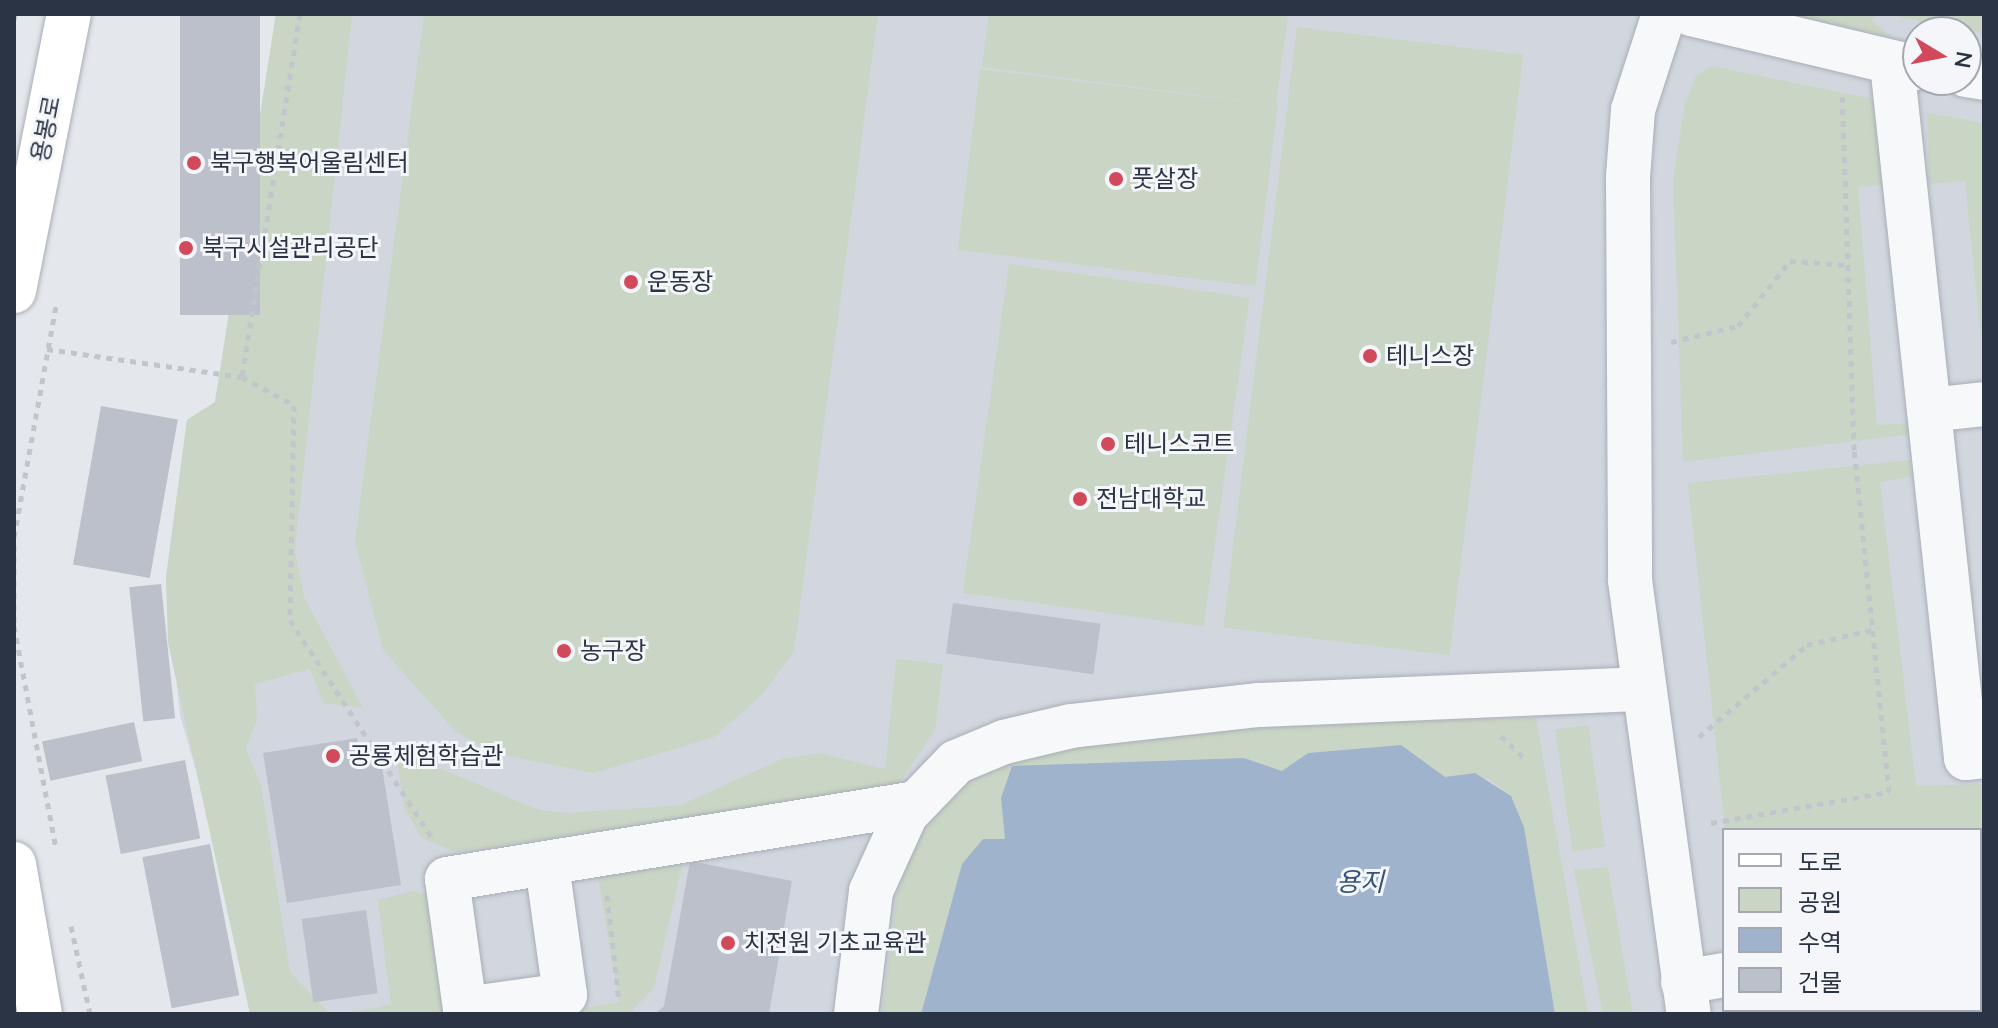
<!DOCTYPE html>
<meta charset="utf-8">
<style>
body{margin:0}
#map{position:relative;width:1998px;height:1028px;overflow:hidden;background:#e4e7ec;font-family:Mulish,"Noto Sans KR",sans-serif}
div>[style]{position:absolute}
.built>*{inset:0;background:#d2d6de}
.green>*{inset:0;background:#c9d6c5;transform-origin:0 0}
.water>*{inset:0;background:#9fb4cc}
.building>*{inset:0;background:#bbc0ca;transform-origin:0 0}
.path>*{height:5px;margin-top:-2.5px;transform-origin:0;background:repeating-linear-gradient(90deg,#c2c5cb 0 6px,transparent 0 12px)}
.roads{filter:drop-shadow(0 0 2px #a9aeb7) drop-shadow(0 0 2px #a9aeb7)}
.minor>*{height:44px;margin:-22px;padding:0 22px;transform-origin:22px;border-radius:22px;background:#f7f8fa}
.major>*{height:44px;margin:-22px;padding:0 22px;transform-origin:22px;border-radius:22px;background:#fff}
.dots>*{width:22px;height:22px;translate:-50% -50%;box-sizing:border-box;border:4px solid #f4f6f9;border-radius:50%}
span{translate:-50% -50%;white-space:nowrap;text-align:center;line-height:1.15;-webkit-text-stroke:6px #f4f6f9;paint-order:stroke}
.street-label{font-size:24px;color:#2b3445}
.poi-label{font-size:24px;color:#2b3445}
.left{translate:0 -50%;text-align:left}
.water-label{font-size:26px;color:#34527a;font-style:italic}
.frame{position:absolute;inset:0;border:16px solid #2b3445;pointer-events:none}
.legend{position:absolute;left:1722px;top:828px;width:260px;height:184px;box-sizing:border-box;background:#f4f6f9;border:2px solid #a4a8b1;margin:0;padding:10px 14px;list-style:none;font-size:24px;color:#2b3445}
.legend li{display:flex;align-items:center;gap:16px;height:40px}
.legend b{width:40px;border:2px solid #a4a8b1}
.north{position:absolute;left:1902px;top:16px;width:80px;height:80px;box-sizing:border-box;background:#f4f6f9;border:2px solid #a4a8b1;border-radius:50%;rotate:100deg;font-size:22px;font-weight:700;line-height:32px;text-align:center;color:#2b3445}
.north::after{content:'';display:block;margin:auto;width:28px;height:36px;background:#d1495b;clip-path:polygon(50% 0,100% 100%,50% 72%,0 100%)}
</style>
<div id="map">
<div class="built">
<div style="clip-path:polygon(evenodd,276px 14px,1984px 14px,1984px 1014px,250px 1014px,216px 840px,180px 715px,166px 577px,187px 420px,215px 402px,276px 14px,1918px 32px,1966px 32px,1966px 80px,1918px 80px,1918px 32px,276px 14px,1724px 830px,1980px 830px,1980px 1010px,1724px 1010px,1724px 830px)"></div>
</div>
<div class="green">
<div style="clip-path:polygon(276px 14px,352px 14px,295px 550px,304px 597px,363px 708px,323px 703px,310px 669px,255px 684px,257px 719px,246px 749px,261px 786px,290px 972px,330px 1014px,250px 1014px,168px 643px,166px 577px,187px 420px,215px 402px)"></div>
<div style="clip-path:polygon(424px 14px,878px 14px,794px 651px,761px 696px,714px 737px,594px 773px,497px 754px,455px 731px,383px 650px,355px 541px)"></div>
<div style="clip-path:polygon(989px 14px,1288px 14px,1276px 105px,982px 67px)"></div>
<div style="clip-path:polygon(1781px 14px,1875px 14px,1872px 21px,1892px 37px)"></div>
<div style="clip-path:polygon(1893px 14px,1984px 14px,1984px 34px,1899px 17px)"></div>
<div style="left:1297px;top:27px;width:228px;height:605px;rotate:7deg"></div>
<div style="clip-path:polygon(1711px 66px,1878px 100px,1885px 185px,1858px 187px,1877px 425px,1911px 423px,1912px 434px,1683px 462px,1673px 179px,1685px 104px,1696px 76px)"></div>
<div style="left:980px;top:69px;width:300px;height:182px;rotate:7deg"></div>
<div style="clip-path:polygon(1927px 113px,1984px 123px,1984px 367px,1965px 181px,1929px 184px)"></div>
<div style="left:1009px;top:264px;width:243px;height:332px;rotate:8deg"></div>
<div style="clip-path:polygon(1910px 460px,1911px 477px,1880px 482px,1916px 786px,1984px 784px,1984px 903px,1980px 830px,1725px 830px,1688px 483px)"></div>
<div style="clip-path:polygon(896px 659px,943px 664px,935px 730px,896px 788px,456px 852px,422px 838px,404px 807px,396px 750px,539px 810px,568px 813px,681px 805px,782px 759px,819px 753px,885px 769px)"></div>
<div style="clip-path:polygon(1536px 718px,1588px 1014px,1555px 1014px,1524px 827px,1511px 796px,1489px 779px,1445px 777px,1400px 745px,1308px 753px,1282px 771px,1243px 758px,1001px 798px,1005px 840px,962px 864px,921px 1014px,882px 1014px,897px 895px,913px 848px,935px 812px,983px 769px,1019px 753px,1247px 725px)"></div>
<div style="left:1588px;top:725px;width:123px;height:33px;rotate:82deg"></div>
<div style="clip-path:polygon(683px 862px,654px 988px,629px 1014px,553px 1014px,619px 1002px,598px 877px)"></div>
<div style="clip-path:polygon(1608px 867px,1633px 1014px,1603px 1014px,1574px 870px)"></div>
<div style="clip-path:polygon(413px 891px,429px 896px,449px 1014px,347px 1014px,391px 1004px,378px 900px)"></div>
<div style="clip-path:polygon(1790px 1010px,1934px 1010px,1788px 1014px)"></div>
</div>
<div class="water">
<div style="clip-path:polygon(1401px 745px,1445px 777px,1475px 773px,1511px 796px,1524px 827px,1555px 1014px,921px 1014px,962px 864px,983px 839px,1005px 839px,1001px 798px,1012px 766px,1244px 758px,1282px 771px,1308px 753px)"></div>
</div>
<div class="building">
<div style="left:180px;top:14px;width:80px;height:301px"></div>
<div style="left:101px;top:406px;width:78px;height:161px;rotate:10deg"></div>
<div style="left:161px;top:584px;width:135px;height:32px;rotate:84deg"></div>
<div style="left:953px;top:603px;width:149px;height:51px;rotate:8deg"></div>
<div style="left:134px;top:722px;width:40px;height:94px;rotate:78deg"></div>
<div style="clip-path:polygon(357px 738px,361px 764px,381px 761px,401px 885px,287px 903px,263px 753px)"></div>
<div style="left:185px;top:760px;width:80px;height:81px;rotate:79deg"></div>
<div style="left:210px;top:844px;width:154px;height:69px;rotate:79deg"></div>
<div style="clip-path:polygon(690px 861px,792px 881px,769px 1014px,655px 1014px,664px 1006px)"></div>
<div style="left:366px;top:910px;width:84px;height:65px;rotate:82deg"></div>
</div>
<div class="path">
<div style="left:300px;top:14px;width:368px;rotate:99.1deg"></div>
<div style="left:242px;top:377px;width:59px;rotate:28.3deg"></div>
<div style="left:294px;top:405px;width:215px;rotate:91.1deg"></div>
<div style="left:290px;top:620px;width:262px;rotate:56.9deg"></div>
<div style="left:14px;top:20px;width:6px;rotate:-81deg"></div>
<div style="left:1671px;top:342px;width:69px;rotate:-13.4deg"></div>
<div style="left:1738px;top:326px;width:83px;rotate:-51.3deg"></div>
<div style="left:1790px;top:261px;width:58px;rotate:3.9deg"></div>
<div style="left:47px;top:349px;width:197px;rotate:8.2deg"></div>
<div style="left:14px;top:537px;width:236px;rotate:-79.7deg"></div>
<div style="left:14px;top:545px;width:79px;rotate:90deg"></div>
<div style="left:14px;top:626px;width:227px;rotate:79.3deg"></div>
<div style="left:1501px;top:736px;width:35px;rotate:43deg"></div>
<div style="left:1699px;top:737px;width:142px;rotate:-40.4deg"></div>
<div style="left:1807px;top:645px;width:67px;rotate:-13deg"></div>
<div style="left:1711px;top:823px;width:181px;rotate:-9.9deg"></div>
<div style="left:1889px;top:792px;width:344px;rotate:-95.8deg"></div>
<div style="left:1854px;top:450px;width:358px;rotate:-91.9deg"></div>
<div style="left:607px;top:895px;width:108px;rotate:83.6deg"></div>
<div style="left:71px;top:926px;width:90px;rotate:77.8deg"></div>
</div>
<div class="roads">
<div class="minor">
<div style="left:1664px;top:14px;width:101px;rotate:107.9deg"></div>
<div style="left:1633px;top:110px;width:66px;rotate:94.3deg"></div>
<div style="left:1628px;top:176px;width:404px;rotate:89.7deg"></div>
<div style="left:1630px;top:580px;width:438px;rotate:82.3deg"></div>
<div style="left:1691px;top:14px;width:233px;rotate:13.4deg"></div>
<div style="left:1892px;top:64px;width:698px;rotate:83.91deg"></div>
<div style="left:1966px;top:758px;width:18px;rotate:-6deg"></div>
<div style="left:1966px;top:75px;width:18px;rotate:9deg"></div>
<div style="left:1929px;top:410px;width:55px;rotate:-6.2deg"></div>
<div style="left:547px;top:865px;width:131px;rotate:82.1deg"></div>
<div style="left:565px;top:995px;width:101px;rotate:172deg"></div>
<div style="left:465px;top:1009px;width:131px;rotate:-97.9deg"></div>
<div style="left:447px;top:879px;width:471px;rotate:-9.2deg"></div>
<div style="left:1980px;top:950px;width:4px;rotate:-14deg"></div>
<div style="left:1683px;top:982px;width:42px;rotate:-9.7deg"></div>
<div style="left:856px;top:1014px;width:124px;rotate:-83deg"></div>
<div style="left:871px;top:891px;width:85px;rotate:-65.6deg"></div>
<div style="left:906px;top:814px;width:72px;rotate:-46.1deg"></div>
<div style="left:956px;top:762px;width:52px;rotate:-22.6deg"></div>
<div style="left:1004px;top:742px;width:69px;rotate:-13.4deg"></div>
<div style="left:1071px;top:726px;width:189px;rotate:-6.4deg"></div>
<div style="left:1259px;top:705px;width:381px;rotate:-2.4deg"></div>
</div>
<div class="major">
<div style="left:14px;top:291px;width:282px;rotate:-78.8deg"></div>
<div style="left:14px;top:864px;width:152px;rotate:80.2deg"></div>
</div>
</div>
<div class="dots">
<div style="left:194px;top:163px;background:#d1495b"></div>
<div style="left:1116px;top:179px;background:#d1495b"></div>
<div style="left:186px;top:248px;background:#d1495b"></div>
<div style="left:631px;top:282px;background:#d1495b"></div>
<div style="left:1370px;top:356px;background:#d1495b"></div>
<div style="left:1108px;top:444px;background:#d1495b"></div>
<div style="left:1080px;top:499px;background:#d1495b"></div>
<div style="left:564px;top:651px;background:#d1495b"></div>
<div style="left:333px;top:756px;background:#d1495b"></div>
<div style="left:728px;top:943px;background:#d1495b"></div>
</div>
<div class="street-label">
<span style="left:46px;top:129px;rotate:-79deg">용봉로</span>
</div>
<div class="poi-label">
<span class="left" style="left:210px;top:163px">북구행복어울림센터</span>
<span class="left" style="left:1132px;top:179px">풋살장</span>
<span class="left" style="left:202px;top:248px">북구시설관리공단</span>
<span class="left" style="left:647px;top:282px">운동장</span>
<span class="left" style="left:1386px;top:356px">테니스장</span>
<span class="left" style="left:1124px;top:444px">테니스코트</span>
<span class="left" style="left:1096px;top:499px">전남대학교</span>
<span class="left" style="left:580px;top:651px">농구장</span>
<span class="left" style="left:349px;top:756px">공룡체험학습관</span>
<span class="left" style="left:744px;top:943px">치전원 기초교육관</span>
</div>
<div class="water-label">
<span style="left:1360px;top:882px">용지</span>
</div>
<div class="frame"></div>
<ul class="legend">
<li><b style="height:10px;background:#fff"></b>도로</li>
<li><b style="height:22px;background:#c9d6c5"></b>공원</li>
<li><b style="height:22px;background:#9fb4cc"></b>수역</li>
<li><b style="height:22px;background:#bbc0ca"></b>건물</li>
</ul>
<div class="north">N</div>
</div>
